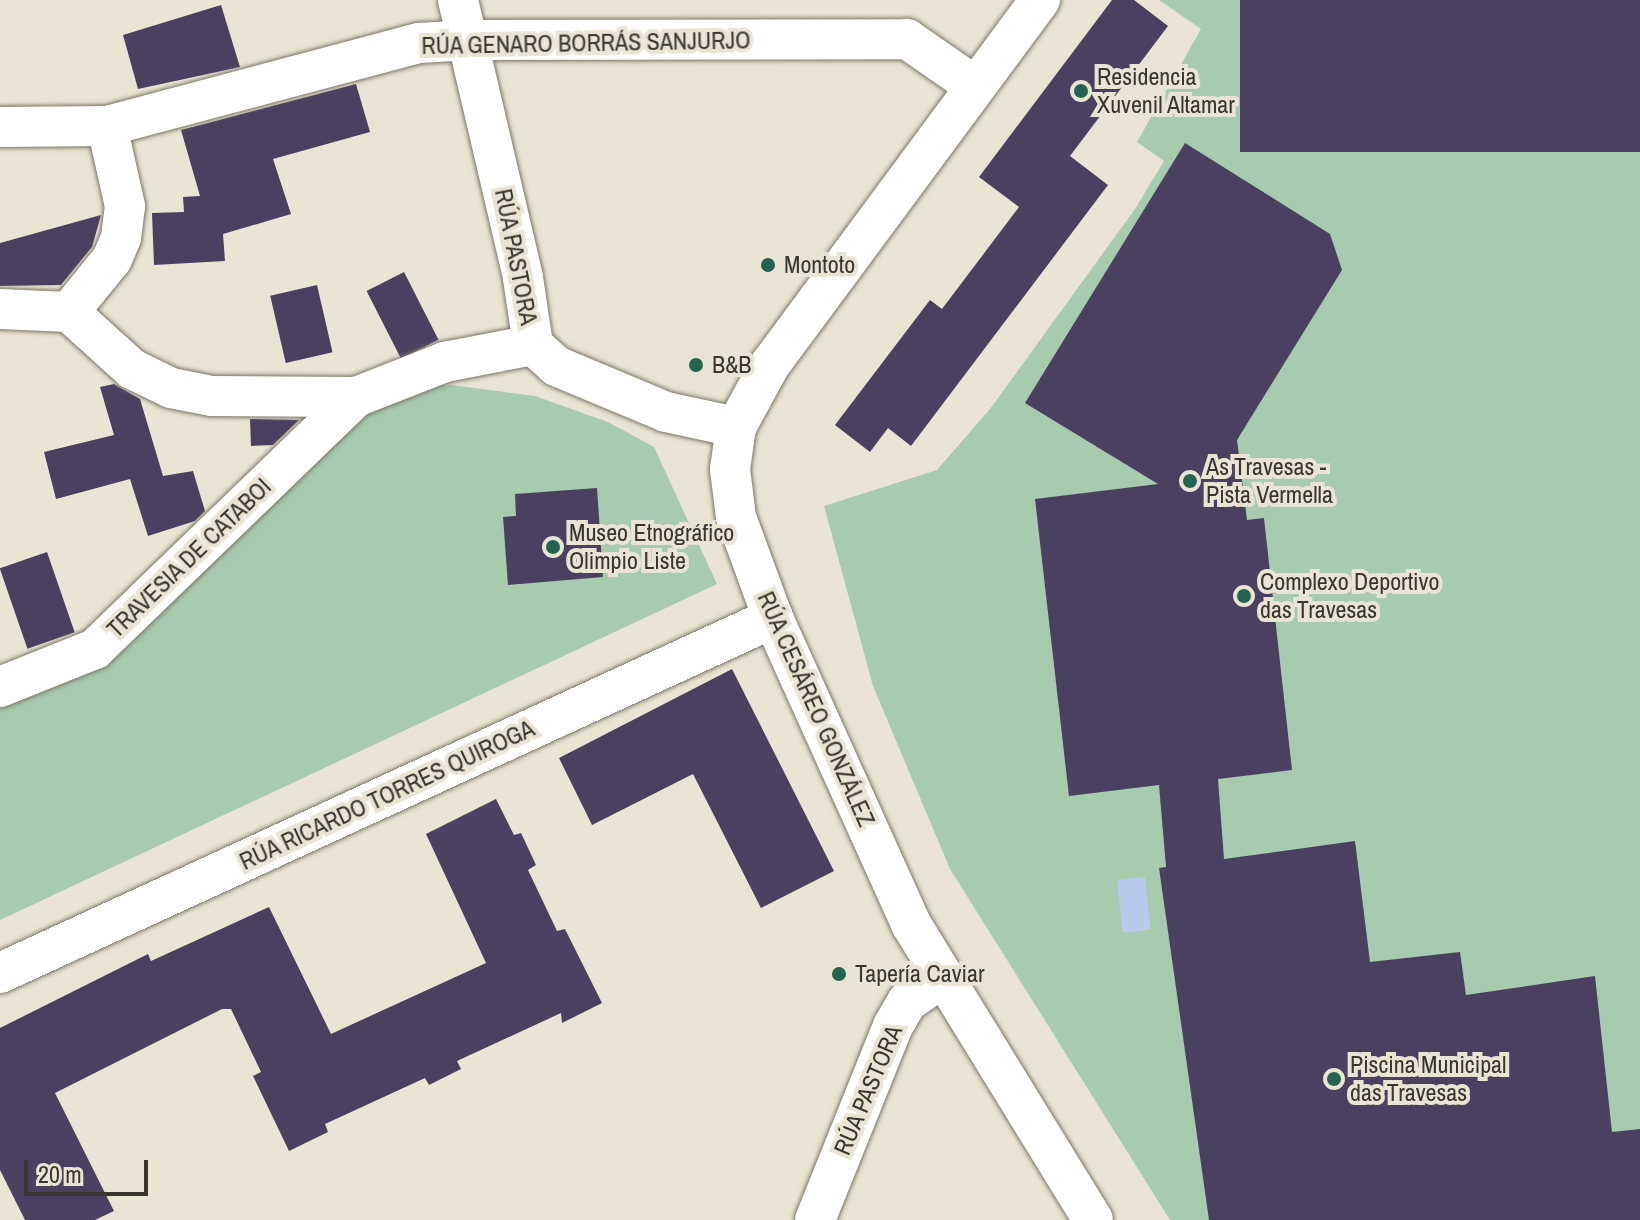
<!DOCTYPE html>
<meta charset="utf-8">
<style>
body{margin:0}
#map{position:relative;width:1640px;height:1220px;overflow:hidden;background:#eae4d4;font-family:"Archivo Narrow",sans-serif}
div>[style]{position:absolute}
.green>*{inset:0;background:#a8caaf}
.water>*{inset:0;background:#b8caec;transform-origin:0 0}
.building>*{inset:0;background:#4a4160;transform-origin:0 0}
.roads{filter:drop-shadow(0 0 2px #7b7667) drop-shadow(0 0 2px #7b7667)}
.minor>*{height:40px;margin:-20px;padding:0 20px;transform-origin:20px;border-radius:20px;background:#fff}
.dots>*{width:22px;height:22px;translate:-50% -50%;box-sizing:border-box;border:4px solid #eae4d4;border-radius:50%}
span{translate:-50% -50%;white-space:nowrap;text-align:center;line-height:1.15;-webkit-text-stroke:8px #eae4d4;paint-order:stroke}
.street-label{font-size:24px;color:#38362f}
.poi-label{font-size:24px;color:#38362f}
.left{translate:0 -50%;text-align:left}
.scale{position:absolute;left:24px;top:1160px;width:124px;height:36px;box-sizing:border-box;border:4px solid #38362f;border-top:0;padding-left:10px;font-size:24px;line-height:28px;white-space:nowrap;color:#38362f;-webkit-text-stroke:6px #eae4d4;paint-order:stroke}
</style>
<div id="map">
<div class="green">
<div style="clip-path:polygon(1159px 0,1640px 0,1640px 1220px,1170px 1220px,950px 869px,873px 686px,824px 506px,937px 470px,990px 409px,1135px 209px,1164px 161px,1137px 142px,1201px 29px)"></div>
<div style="clip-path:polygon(452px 385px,535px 396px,608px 422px,654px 447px,717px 584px,0 920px,0 692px,92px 661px,370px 409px,423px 386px)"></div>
</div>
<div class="water">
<div style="left:1145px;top:877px;width:53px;height:28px;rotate:84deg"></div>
</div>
<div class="building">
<div style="clip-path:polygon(1112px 0,1134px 0,1168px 26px,1070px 156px,1108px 185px,911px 446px,888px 428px,870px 452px,835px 425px,930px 300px,942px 309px,1019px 207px,979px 177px)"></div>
<div style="left:1240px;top:0;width:400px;height:152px"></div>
<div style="clip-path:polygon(221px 5px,240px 67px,138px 89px,123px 35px)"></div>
<div style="clip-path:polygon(356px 84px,370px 132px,273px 159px,291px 214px,223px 234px,225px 261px,154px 265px,152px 213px,184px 212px,183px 197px,200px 196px,181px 130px)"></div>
<div style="clip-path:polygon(1185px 143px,1330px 234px,1342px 270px,1237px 440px,1247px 520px,1264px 518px,1292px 770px,1218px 779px,1224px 859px,1355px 841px,1370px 962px,1460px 952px,1466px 995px,1595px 976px,1612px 1132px,1640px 1129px,1640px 1220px,1209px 1220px,1159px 868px,1166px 867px,1159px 785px,1069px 796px,1035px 499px,1158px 484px,1025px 403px)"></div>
<div style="clip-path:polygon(101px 215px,92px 247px,61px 285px,0 286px,0 243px)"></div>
<div style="left:404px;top:272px;width:76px;height:42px;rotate:63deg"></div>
<div style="left:317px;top:285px;width:69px;height:48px;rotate:77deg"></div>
<div style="clip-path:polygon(114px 384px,140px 399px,163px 476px,193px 471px,205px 511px,195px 521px,148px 536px,130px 479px,56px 499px,44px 452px,114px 435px,100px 387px)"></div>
<div style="clip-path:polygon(250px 419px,299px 420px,273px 445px,251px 446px)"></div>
<div style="clip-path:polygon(597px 488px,603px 577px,508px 585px,503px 517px,516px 516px,515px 494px)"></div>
<div style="left:47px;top:552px;width:85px;height:50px;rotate:71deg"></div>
<div style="clip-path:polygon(732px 669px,834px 871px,761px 908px,693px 774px,592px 825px,559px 758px)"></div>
<div style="clip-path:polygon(496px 799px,514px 835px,521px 833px,536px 865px,528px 870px,557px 931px,565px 929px,602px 1003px,562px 1023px,561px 1013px,457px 1061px,461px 1069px,429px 1085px,425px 1078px,325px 1124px,328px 1132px,289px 1151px,253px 1076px,261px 1072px,231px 1009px,222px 1009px,55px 1093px,114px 1211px,95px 1220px,25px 1220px,0 1170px,0 1028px,148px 954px,151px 961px,269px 907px,331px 1034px,486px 963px,426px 834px)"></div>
</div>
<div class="roads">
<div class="minor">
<div style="left:458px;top:0;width:285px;rotate:76.8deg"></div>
<div style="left:523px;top:278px;width:68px;rotate:81.5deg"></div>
<div style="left:533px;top:345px;width:31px;rotate:42deg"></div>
<div style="left:556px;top:366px;width:119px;rotate:22.7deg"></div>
<div style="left:666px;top:412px;width:72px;rotate:12.1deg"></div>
<div style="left:1040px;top:0;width:452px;rotate:126.5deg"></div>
<div style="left:771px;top:363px;width:73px;rotate:118.7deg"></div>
<div style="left:736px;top:427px;width:42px;rotate:98.1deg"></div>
<div style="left:730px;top:469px;width:48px;rotate:82.9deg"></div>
<div style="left:736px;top:517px;width:108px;rotate:69.9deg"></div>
<div style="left:773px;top:618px;width:336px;rotate:65.7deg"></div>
<div style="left:911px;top:924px;width:347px;rotate:58.4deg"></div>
<div style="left:0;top:127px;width:107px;rotate:-0.5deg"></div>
<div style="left:107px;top:126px;width:324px;rotate:-14.9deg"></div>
<div style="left:420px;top:43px;width:49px;rotate:-3.5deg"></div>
<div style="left:469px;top:40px;width:438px;rotate:-0.1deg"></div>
<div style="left:907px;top:39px;width:83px;rotate:34.7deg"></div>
<div style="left:0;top:309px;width:69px;rotate:2.5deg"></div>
<div style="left:69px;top:312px;width:85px;rotate:42.1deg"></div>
<div style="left:132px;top:369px;width:43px;rotate:26deg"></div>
<div style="left:171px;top:388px;width:42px;rotate:11deg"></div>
<div style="left:212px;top:396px;width:144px;rotate:0.4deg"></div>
<div style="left:356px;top:397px;width:96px;rotate:-21.5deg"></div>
<div style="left:445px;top:362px;width:90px;rotate:-10.9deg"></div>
<div style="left:69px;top:312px;width:68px;rotate:-50.9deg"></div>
<div style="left:112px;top:259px;width:23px;rotate:-67deg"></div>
<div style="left:121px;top:238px;width:32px;rotate:-83deg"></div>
<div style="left:125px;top:206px;width:82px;rotate:-102.7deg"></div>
<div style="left:0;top:687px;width:102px;rotate:-21.8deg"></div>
<div style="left:95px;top:649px;width:363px;rotate:-44deg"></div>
<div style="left:0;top:973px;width:851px;rotate:-24.67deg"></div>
<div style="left:815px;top:1220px;width:209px;rotate:-68.1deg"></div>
<div style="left:893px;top:1026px;width:28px;rotate:-60deg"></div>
<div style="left:907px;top:1002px;width:44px;rotate:-34.8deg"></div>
</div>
</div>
<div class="dots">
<div style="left:1081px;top:91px;background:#246350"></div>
<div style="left:768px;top:265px;background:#246350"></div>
<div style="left:696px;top:365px;background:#246350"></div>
<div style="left:1190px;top:481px;background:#246350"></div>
<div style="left:553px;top:547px;background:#246350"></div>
<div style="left:1244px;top:596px;background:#246350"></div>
<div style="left:839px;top:974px;background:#246350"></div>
<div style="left:1334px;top:1079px;background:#246350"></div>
</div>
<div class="street-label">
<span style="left:586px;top:43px;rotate:-1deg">RÚA GENARO BORRÁS SANJURJO</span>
<span style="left:516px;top:257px;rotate:79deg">RÚA PASTORA</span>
<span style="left:189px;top:558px;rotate:-44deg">TRAVESIA DE CATABOI</span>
<span style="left:816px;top:709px;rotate:66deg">RÚA CESÁREO GONZÁLEZ</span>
<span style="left:387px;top:795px;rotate:-25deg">RÚA RICARDO TORRES QUIROGA</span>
<span style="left:868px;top:1090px;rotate:-67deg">RÚA PASTORA</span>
</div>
<div class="poi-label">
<span class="left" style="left:1097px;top:91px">Residencia<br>Xuvenil Altamar</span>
<span class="left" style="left:784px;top:265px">Montoto</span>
<span class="left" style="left:712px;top:365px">B&amp;B</span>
<span class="left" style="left:1206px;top:481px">As Travesas -<br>Pista Vermella</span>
<span class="left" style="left:569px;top:547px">Museo Etnográfico<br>Olimpio Liste</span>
<span class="left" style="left:1260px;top:596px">Complexo Deportivo<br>das Travesas</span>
<span class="left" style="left:855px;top:974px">Tapería Caviar</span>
<span class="left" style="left:1350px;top:1079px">Piscina Municipal<br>das Travesas</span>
</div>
<div class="scale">20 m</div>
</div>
